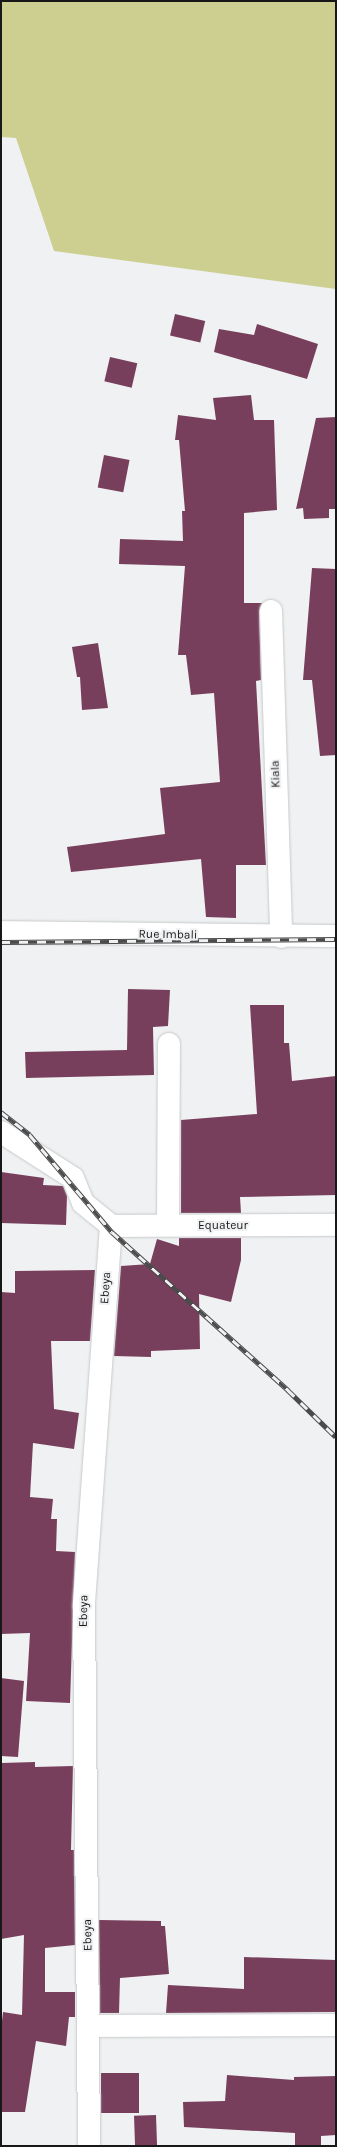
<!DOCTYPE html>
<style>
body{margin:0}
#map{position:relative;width:337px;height:2147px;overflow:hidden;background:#eff1f2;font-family:Karla,sans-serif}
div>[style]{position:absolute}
.green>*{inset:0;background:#cccf8f}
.building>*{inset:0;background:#783f5c;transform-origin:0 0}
.roads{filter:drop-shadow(0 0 1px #c7c9ca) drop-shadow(0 0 1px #c7c9ca)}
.street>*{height:22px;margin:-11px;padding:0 11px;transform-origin:11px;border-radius:11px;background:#fff}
.rail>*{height:4.5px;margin-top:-2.25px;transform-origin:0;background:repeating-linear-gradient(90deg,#eff1f2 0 9px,#4b4b4c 0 18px);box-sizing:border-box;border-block:1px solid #4b4b4c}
span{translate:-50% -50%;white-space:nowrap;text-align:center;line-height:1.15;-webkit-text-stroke:4px #eff1f2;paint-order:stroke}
.street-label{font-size:12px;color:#181819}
.frame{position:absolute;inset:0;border:2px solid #181819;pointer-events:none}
</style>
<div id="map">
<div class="green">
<div style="clip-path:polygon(1px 1px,336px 1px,336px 289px,54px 251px,16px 138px,1px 137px)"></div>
</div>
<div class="building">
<div style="left:175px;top:314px;width:31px;height:22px;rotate:13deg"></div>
<div style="clip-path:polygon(257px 324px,318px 344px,307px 379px,214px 352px,219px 329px,254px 335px)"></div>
<div style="left:110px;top:357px;width:28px;height:25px;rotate:13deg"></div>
<div style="clip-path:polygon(251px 395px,254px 420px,274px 420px,277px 510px,244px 513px,244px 603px,262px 603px,259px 611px,261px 680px,256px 681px,266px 865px,236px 865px,236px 918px,206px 917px,201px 859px,71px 872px,67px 847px,165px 834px,160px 788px,220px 782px,214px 693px,191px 695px,186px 655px,178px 655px,185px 566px,119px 564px,120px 539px,183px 541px,182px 511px,185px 511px,179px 440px,175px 440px,178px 415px,216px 420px,213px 398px)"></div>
<div style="clip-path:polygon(336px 417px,336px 509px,329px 509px,329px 518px,304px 519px,303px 508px,296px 509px,316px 418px)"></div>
<div style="left:104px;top:455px;width:26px;height:33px;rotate:11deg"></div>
<div style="clip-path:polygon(312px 568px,336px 569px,336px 755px,320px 756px,312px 680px,303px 680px)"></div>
<div style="clip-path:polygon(98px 643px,108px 708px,82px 710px,80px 677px,77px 677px,72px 647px)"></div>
<div style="clip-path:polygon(128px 989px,170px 990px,168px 1026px,153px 1027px,154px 1075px,26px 1078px,25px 1052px,127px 1050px)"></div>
<div style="clip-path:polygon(250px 1005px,284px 1005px,284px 1043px,289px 1043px,292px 1081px,336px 1076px,336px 1195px,240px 1197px,241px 1213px,181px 1213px,181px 1120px,257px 1114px)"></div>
<div style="clip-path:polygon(1px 1172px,44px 1178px,43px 1185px,63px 1186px,67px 1196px,66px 1225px,1px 1223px)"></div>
<div style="clip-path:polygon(179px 1238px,241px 1238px,241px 1260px,231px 1302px,199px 1294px,200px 1349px,151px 1351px,151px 1357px,114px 1356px,121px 1266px,150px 1264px,157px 1239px,179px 1246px)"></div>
<div style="clip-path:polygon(95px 1270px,90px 1341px,51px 1341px,54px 1409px,79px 1413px,74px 1449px,33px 1443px,30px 1497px,53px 1499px,51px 1519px,57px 1519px,56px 1551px,75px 1552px,70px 1703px,26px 1701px,30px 1633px,1px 1634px,1px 1292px,15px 1293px,15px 1271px)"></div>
<div style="clip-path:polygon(1px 1678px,24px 1681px,18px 1757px,1px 1756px)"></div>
<div style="clip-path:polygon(35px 1762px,35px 1767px,73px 1766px,71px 1850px,74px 1850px,75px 1945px,45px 1948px,45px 1992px,75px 1992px,75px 2017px,69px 2017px,66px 2046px,36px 2041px,25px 2112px,1px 2112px,1px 2030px,3px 2012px,22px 2015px,24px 1935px,1px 1939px,1px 1763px)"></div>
<div style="clip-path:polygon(99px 1920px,161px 1921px,161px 1926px,165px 1926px,169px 1974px,120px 1978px,119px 2013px,100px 2013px)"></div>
<div style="clip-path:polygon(244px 1957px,336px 1960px,335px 2012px,166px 2013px,168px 1985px,244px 1989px)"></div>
<div style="left:101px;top:2073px;width:38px;height:40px"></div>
<div style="clip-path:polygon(227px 2075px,294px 2080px,294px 2077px,336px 2076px,336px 2135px,321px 2136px,321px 2146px,295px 2146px,295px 2133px,184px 2127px,183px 2102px,225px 2101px)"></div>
<div style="left:156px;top:2115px;width:31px;height:22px;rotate:88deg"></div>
</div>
<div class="roads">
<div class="street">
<div style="left:271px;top:611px;width:326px;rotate:88.2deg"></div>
<div style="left:1px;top:932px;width:335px;rotate:0.7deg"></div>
<div style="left:1px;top:1132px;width:85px;rotate:32.6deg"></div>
<div style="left:73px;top:1178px;width:27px;rotate:68deg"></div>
<div style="left:83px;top:1203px;width:36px;rotate:39deg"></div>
<div style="left:111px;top:1226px;width:380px;rotate:94.1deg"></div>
<div style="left:84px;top:1605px;width:541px;rotate:89.47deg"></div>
<div style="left:168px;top:1225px;width:181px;rotate:-89.7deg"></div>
<div style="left:111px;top:1226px;width:225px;rotate:-0.3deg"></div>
<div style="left:89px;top:2026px;width:247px;rotate:-0.2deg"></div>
</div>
</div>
<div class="rail">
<div style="left:1px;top:942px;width:335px;rotate:-0.5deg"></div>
<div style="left:1px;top:1112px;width:37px;rotate:38deg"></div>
<div style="left:30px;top:1135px;width:127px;rotate:49.8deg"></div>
<div style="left:112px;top:1232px;width:237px;rotate:41.9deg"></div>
<div style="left:288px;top:1390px;width:67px;rotate:44.4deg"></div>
</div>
<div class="street-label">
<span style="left:276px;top:774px;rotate:-92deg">Kiala</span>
<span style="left:168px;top:935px;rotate:1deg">Rue Imbali</span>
<span style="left:223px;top:1226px">Equateur</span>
<span style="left:106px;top:1288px;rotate:-86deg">Ebeya</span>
<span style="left:84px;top:1611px;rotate:-89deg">Ebeya</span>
<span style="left:88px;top:1935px;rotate:-91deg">Ebeya</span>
</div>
<div class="frame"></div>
</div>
